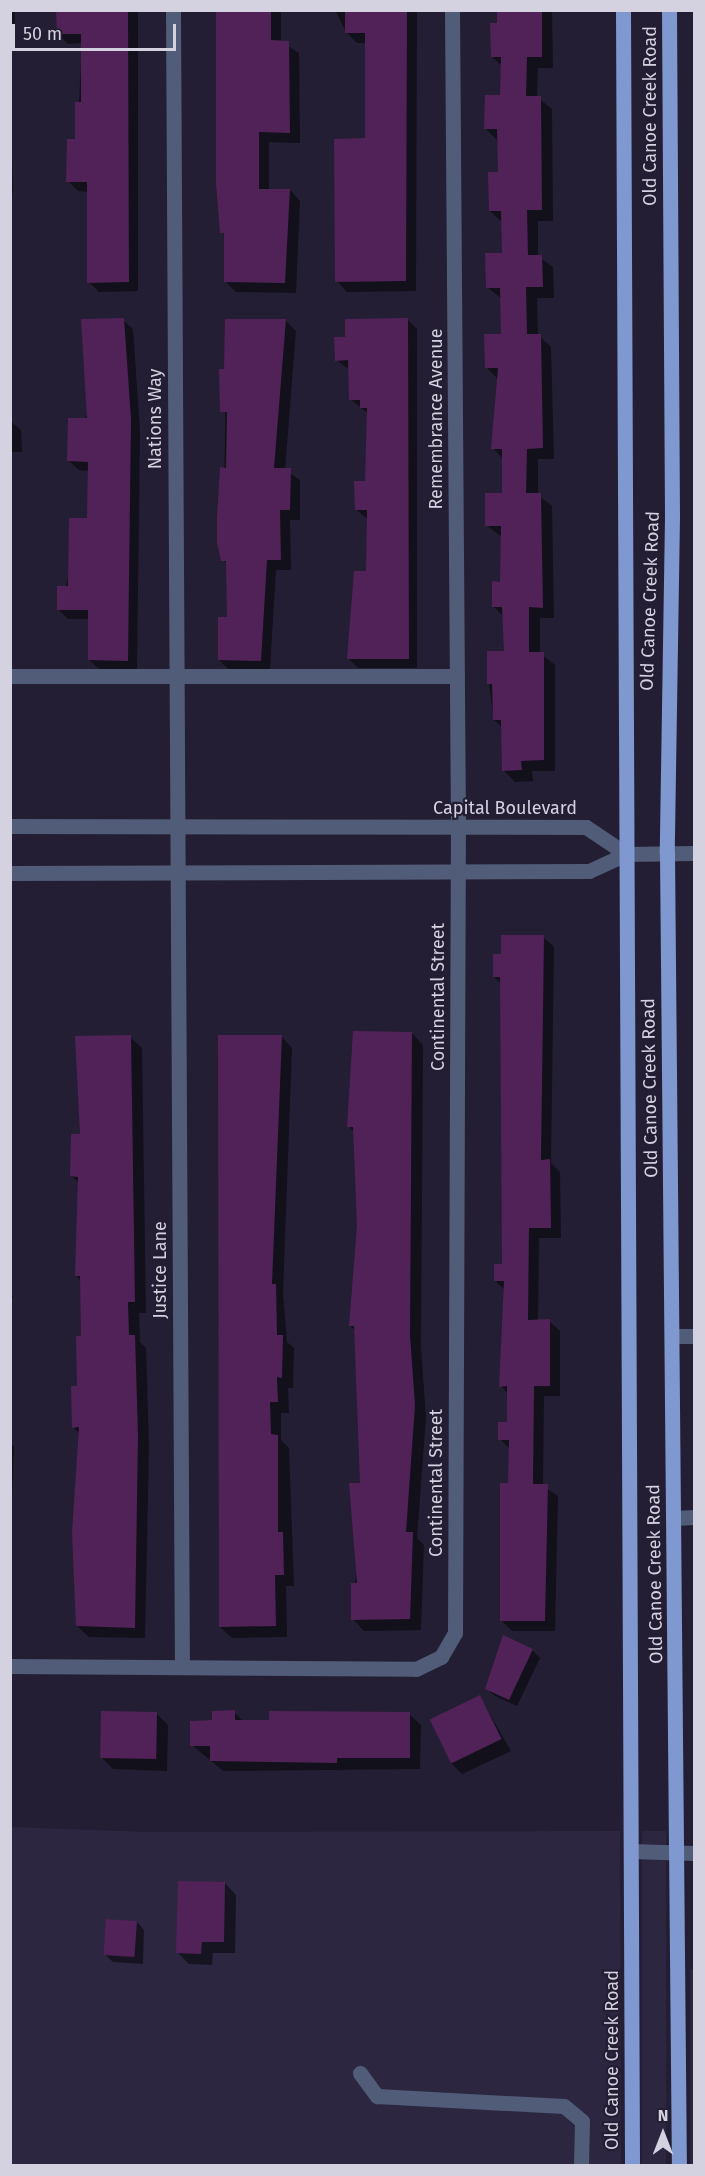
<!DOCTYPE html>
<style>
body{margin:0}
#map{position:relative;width:705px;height:2176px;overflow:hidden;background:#231e33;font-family:"Fira Sans",sans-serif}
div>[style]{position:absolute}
.built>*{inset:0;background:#2c2641;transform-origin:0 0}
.shadow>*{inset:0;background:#0007;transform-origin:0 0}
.building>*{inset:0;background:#512257;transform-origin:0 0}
.minor>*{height:15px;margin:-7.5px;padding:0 7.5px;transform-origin:7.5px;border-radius:7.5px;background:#515d78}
.major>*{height:15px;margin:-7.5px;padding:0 7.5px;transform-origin:7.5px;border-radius:7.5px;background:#7f98d0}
span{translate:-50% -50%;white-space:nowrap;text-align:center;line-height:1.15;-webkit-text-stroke:4.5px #231e33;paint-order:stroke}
.street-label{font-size:18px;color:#d4d1e0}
.frame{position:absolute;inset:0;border:12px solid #d4d1e0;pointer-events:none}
.north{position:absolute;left:633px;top:2104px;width:60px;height:60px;-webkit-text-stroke:4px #231e33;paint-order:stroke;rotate:0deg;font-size:16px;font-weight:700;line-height:24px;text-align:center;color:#d4d1e0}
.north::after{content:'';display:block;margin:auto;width:21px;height:27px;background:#d4d1e0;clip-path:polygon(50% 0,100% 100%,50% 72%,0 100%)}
.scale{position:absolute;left:12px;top:24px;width:164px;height:27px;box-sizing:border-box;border:3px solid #d4d1e0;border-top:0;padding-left:8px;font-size:18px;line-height:21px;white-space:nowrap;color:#d4d1e0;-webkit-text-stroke:4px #231e33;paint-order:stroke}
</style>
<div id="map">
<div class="built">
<div style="clip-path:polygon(11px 1827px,148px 1832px,620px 1831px,621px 2165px,11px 2166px)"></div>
<div style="left:642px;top:1831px;width:24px;height:334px"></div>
<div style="left:690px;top:1969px;width:4px;height:196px"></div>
</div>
<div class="shadow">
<div style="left:10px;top:10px;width:5px;height:21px"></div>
<div style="clip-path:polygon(58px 10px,138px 10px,138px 291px,99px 292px,89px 282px,89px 192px,78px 191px,68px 181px,77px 141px,82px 43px,68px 44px,58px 34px)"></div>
<div style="clip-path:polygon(218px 10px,281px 10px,281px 42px,299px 53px,300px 143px,269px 142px,269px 191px,290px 190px,300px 201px,296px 293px,236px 292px,225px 281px)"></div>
<div style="clip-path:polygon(335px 10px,417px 10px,416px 291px,347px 292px,337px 281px,367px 140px,366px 43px,357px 43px,346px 32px)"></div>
<div style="clip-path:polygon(499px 10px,552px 10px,553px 68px,538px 68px,537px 97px,552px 109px,553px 221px,538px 221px,538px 256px,553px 267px,554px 298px,537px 298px,538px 335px,551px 347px,554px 459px,538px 459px,538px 495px,552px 506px,554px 618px,540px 618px,540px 653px,555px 665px,555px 771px,532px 771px,533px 781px,515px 782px,503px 770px,503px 728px,494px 720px,489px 684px,505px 652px,504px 617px,493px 606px,501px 583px,502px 537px,486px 525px,503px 495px,503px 459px,493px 448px,498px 379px,486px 367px,502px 335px,502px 299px,487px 287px,503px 254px,502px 222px,490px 211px,500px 174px,497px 140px,486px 129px,501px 97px,502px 66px,492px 57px)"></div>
<div style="clip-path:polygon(10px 88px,13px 193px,10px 193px)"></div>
<div style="clip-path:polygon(407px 319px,417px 329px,417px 668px,358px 668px,348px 658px,367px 572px,368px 519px,356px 510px,367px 483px,369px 414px,350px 399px,350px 370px,336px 360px,347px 338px)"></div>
<div style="clip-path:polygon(123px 320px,133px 329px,140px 430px,137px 670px,99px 669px,89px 660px,90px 619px,68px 619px,58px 609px,88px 520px,90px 471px,79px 470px,69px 461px)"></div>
<div style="clip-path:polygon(286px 321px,296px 331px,285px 470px,300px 480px,300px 520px,290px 520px,291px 570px,276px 570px,270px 670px,229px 670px,219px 660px,228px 619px,228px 565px,223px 560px,226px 370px)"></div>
<div style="clip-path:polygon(10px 421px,21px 430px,22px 452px,11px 452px,10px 471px)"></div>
<div style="left:10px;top:578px;width:1px;height:42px"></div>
<div style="clip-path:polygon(543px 937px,554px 947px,551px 1163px,560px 1172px,561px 1238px,539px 1238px,538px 1321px,549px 1321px,560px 1331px,560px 1396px,544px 1396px,543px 1486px,558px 1496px,555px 1631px,512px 1631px,501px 1620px,510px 1449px,500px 1439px,508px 1423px,508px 1394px,501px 1386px,505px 1290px,495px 1281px,504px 1266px,502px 984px,494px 977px,502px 955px)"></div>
<div style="clip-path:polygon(412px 1033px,423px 1045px,421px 1347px,426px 1417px,417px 1538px,424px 1545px,421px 1630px,364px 1631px,353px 1619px,362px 1485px,356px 1331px,350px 1326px,358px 1226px,355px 1132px,348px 1126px)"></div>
<div style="clip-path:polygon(281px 1036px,292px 1048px,283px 1293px,287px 1342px,294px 1348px,293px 1388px,288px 1388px,289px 1413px,281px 1413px,281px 1440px,289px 1448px,294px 1586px,286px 1586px,287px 1637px,232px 1638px,220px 1627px)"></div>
<div style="clip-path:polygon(130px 1037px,142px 1048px,146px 1313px,139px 1313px,140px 1342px,146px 1348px,149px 1447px,145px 1638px,89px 1637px,77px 1626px,80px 1434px,73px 1427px,83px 1337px,81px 1281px,76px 1276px,79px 1183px,72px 1176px,82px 1136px)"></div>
<div style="left:10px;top:1294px;width:4px;height:40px;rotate:34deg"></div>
<div style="clip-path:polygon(10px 1443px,14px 1446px,10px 1548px)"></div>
<div style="clip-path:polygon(532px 1650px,540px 1658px,517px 1706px,495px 1696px,487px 1689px)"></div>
<div style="clip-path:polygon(480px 1697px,511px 1751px,462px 1774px,450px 1762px)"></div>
<div style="clip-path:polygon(234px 1712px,244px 1722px,409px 1714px,421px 1725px,420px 1769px,223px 1771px,192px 1745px,213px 1722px)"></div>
<div style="clip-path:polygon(157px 1714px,168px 1725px,167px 1771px,113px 1769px,102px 1758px)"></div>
<div style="clip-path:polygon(225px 1883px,236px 1895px,235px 1953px,213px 1953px,212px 1965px,189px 1964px,178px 1953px)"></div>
<div style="clip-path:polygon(137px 1922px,144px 1930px,143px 1964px,113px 1962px,105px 1955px)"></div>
</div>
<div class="building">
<div style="clip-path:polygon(56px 10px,128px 10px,129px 282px,87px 283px,87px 182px,66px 182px,67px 139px,75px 139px,75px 102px,81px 102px,81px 34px,57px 34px)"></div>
<div style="clip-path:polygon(216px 10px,271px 10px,271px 40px,289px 41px,290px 133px,259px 132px,259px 189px,290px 189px,285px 283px,224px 282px,224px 233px,220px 233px,216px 183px)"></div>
<div style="clip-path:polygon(345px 10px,407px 10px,406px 281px,335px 282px,334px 139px,365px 138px,365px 33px,345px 33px)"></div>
<div style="clip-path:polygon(497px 10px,542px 10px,542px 57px,527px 57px,526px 96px,541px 96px,542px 210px,527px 210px,528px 255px,542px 255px,543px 287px,526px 287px,527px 334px,541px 334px,543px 448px,527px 449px,526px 493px,541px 493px,543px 608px,529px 607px,529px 652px,544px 652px,544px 760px,521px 761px,522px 770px,502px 771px,501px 720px,493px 720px,492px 684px,487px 684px,487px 651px,504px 651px,502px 607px,492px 607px,492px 581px,500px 582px,501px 526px,485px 526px,485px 493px,502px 493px,502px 449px,491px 449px,498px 368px,485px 368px,484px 334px,501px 334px,500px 288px,486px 288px,485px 253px,502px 253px,501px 211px,489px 211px,488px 172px,498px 172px,497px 129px,484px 129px,485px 95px,500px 95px,501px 57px,491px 57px,490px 23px,497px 23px)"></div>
<div style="clip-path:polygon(124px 318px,131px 419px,128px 661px,88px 660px,88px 610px,57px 610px,57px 586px,68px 586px,69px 518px,87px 518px,88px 462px,67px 461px,68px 418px,87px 418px,81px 319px)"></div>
<div style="clip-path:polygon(408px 318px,409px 659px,347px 659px,354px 571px,366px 571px,367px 510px,355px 510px,354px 481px,365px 481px,367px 408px,360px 408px,360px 400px,349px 400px,348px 360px,335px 361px,334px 337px,345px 337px,345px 319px)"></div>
<div style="clip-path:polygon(225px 319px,286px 319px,274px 468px,291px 468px,290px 510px,280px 510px,281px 560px,267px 560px,261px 661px,218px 660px,218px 617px,227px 617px,226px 561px,221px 561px,217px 543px,217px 518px,220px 467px,226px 468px,227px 412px,220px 412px,219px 369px,224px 369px)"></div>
<div style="clip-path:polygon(501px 935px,544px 935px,541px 1160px,550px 1159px,551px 1228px,529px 1228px,528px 1320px,550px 1319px,550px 1386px,534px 1386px,533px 1484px,548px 1484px,545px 1621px,500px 1621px,500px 1483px,508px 1483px,509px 1440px,498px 1440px,498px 1422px,507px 1422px,507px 1386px,499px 1387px,504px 1281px,494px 1281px,494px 1264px,502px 1264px,500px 977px,493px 977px,493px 954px,501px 954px)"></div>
<div style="clip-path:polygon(353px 1031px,412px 1032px,410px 1335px,415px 1405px,406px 1532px,413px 1532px,410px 1619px,351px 1620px,351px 1583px,357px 1583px,349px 1483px,360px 1483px,354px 1326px,349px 1326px,357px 1226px,353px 1127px,347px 1127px)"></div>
<div style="clip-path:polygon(131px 1035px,135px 1302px,128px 1302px,129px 1335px,135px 1335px,138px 1435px,135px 1628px,76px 1626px,72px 1533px,79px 1427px,72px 1428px,71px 1386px,77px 1386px,76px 1336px,81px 1336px,80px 1276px,75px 1276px,78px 1177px,70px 1176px,71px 1134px,80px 1134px,75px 1036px)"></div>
<div style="clip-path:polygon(218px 1035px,282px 1035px,272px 1284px,276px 1284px,277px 1335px,283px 1335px,282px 1378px,277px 1377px,278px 1402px,270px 1402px,271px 1434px,278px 1435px,278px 1532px,283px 1532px,284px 1575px,275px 1575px,276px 1626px,219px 1627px)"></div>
<div style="clip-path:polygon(503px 1635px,533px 1649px,509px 1700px,485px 1689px)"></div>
<div style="left:480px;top:1695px;width:49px;height:56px;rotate:64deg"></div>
<div style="clip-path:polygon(235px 1710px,235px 1720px,269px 1720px,269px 1711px,410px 1712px,410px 1758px,337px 1758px,337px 1763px,210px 1761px,210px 1746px,190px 1746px,190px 1721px,212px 1720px,212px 1711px)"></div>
<div style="left:101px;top:1711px;width:56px;height:47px;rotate:1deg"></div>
<div style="clip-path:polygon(178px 1881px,225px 1882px,224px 1942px,202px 1942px,201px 1954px,176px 1953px)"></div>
<div style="left:106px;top:1919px;width:31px;height:36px;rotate:4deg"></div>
</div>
<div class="minor">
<div style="left:173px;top:10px;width:1657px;rotate:89.69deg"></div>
<div style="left:10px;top:676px;width:447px"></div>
<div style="left:10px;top:826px;width:576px;rotate:0.1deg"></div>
<div style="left:586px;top:827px;width:48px;rotate:34deg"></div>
<div style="left:10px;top:873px;width:579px;rotate:-0.2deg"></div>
<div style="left:589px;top:871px;width:41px;rotate:-24.7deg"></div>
<div style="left:626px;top:854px;width:68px;rotate:-0.8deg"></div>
<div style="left:672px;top:1336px;width:22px"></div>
<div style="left:674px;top:1518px;width:20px;rotate:-3deg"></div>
<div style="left:10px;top:1666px;width:406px;rotate:0.4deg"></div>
<div style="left:416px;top:1669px;width:28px;rotate:-26deg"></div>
<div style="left:441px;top:1657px;width:28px;rotate:-60deg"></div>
<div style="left:455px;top:1633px;width:806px;rotate:-89.79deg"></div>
<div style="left:458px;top:827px;width:817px;rotate:-90.42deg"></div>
<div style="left:631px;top:1851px;width:63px;rotate:1.8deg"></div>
<div style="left:360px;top:2073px;width:29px;rotate:54deg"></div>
<div style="left:377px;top:2096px;width:187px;rotate:3.1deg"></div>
<div style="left:564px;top:2106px;width:23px;rotate:40deg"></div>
<div style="left:582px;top:2121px;width:45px;rotate:91.3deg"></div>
</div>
<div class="major">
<div style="left:623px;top:10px;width:2156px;rotate:89.76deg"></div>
<div style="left:669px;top:10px;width:507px;rotate:89.66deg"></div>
<div style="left:672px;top:517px;width:336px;rotate:90.9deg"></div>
<div style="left:667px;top:853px;width:1313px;rotate:89.48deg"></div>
</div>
<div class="street-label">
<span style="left:650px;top:116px;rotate:-90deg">Old Canoe Creek Road</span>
<span style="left:155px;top:419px;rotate:-90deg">Nations Way</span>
<span style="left:436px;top:419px;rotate:-90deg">Remembrance Avenue</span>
<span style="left:650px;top:601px;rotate:-88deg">Old Canoe Creek Road</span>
<span style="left:505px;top:808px">Capital Boulevard</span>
<span style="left:438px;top:997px;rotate:-90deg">Continental Street</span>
<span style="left:650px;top:1088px;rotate:-91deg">Old Canoe Creek Road</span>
<span style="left:160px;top:1270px;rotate:-90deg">Justice Lane</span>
<span style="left:436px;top:1483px;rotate:-90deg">Continental Street</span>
<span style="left:655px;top:1574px;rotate:-91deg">Old Canoe Creek Road</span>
<span style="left:612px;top:2060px;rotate:-90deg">Old Canoe Creek Road</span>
</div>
<div class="frame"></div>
<div class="north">N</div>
<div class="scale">50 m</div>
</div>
